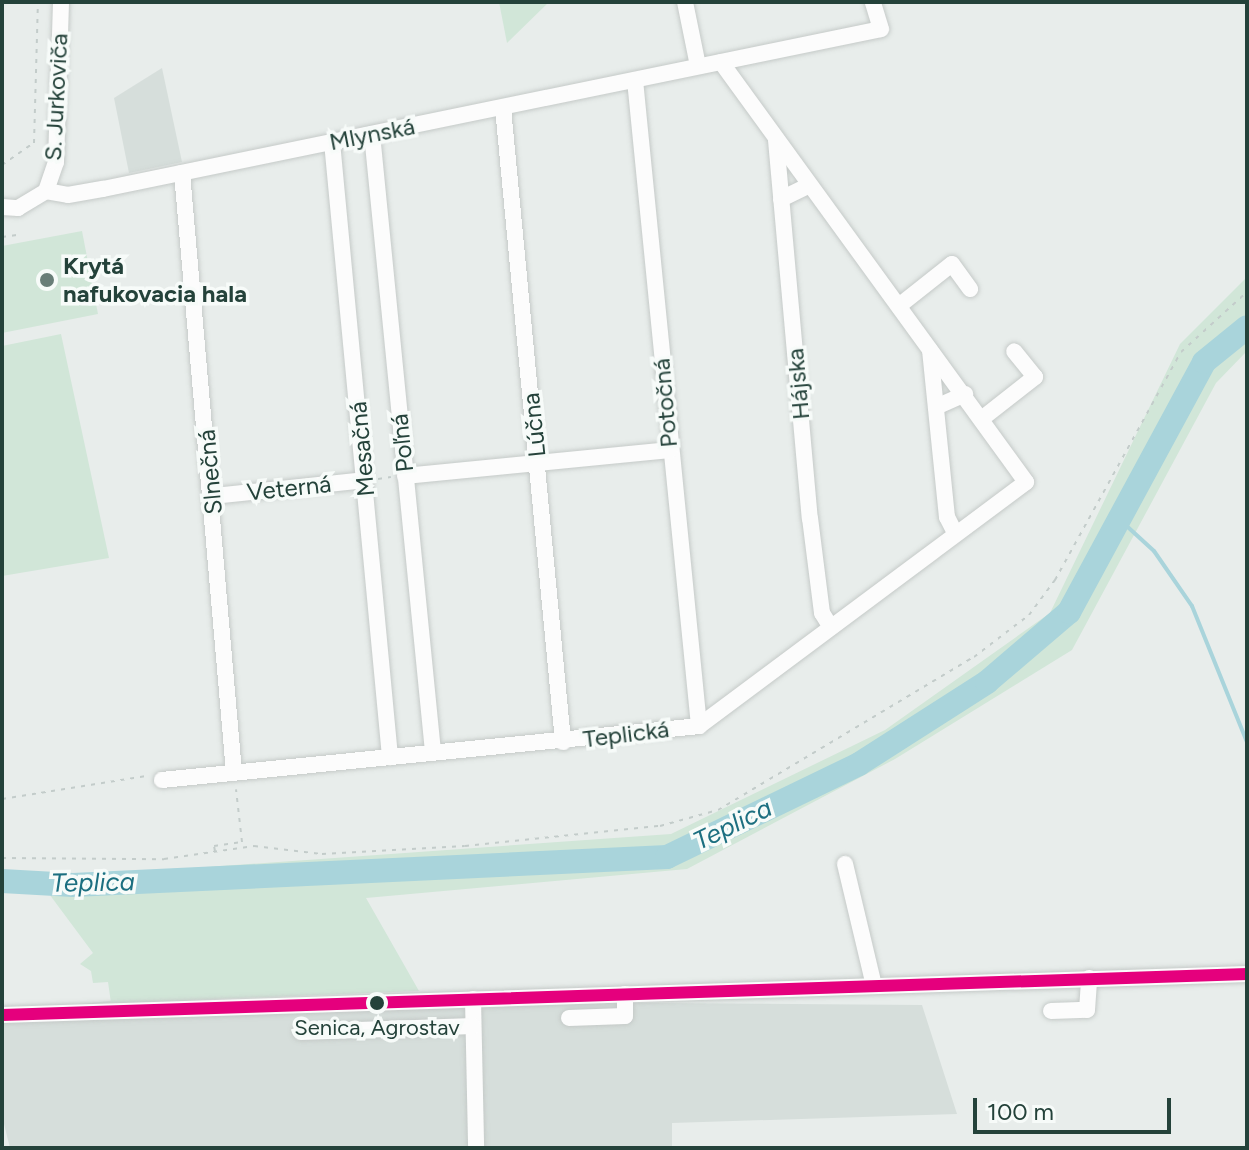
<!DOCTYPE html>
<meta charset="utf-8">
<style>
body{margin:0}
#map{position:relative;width:1249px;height:1150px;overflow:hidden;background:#e8edeb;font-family:Figtree,sans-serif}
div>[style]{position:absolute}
.built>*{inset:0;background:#d6dedb}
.green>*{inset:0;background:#d1e6d8}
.stream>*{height:4px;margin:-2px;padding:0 2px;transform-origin:2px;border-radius:2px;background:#a9d4db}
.river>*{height:24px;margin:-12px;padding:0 12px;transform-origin:12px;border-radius:12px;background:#a9d4db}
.path>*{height:2px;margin-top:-1px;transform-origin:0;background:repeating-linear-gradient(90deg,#c3ccca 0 4px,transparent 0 10px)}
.roads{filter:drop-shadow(0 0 2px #c5cac8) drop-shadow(0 0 2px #c5cac8)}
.minor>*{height:16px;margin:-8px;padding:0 8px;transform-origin:8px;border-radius:8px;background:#fcfcfc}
.bus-1>*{height:12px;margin:-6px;padding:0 6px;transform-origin:6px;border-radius:6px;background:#e5007d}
.dots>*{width:22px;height:22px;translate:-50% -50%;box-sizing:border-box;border:4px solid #f7fbf9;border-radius:50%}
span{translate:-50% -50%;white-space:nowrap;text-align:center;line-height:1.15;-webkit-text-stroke:7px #f7fbf9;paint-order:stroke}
.bus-label{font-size:22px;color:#24423a}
.street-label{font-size:24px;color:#24423a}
.poi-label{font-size:24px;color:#24423a;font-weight:700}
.left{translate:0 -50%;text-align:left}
.water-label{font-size:26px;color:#1c6f80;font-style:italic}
.frame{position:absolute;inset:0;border:4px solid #24423a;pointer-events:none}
.scale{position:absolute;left:973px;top:1098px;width:198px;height:36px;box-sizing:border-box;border:4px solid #24423a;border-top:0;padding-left:10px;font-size:24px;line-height:28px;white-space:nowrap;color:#24423a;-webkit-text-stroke:6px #f7fbf9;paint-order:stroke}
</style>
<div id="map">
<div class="built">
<div style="clip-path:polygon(162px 68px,182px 162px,129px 173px,114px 98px)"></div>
<div style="clip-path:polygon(127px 999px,922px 1005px,957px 1114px,672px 1123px,672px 1148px,10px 1148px,2px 1116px,2px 1013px)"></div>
</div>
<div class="green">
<div style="clip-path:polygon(499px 2px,549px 2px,507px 43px)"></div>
<div style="clip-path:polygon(82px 231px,98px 314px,2px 333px,2px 246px)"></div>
<div style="clip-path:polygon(1247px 277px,1247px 351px,1216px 383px,1072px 650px,895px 759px,687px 869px,366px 898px,419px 991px,111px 1003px,108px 982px,93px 983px,91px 971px,80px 964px,93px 953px,38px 879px,671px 834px,885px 730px,1050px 613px,1180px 344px)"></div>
<div style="clip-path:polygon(61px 334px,109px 558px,2px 576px,2px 346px)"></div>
</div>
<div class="stream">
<div style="left:1119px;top:519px;width:47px;rotate:42.4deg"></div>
<div style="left:1154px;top:551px;width:67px;rotate:55.4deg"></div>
<div style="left:1192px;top:606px;width:147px;rotate:68deg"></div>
</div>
<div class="river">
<div style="left:2px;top:881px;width:71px;rotate:3.2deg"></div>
<div style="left:73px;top:885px;width:595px;rotate:-2.7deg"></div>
<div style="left:667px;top:857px;width:213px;rotate:-25.8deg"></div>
<div style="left:859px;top:764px;width:152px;rotate:-32.6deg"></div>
<div style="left:987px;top:682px;width:108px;rotate:-40.5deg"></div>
<div style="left:1069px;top:612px;width:284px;rotate:-61.6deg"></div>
<div style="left:1204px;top:362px;width:55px;rotate:-39.1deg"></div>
</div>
<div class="path">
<div style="left:2px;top:165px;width:39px;rotate:-35deg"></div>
<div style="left:34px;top:143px;width:141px;rotate:-88.4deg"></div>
<div style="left:2px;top:237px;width:15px;rotate:-8deg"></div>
<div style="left:378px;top:479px;width:13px;rotate:-9deg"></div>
<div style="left:2px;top:799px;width:146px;rotate:-9.1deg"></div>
<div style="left:215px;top:851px;width:5px;rotate:-101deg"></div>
<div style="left:214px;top:846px;width:28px;rotate:-8deg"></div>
<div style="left:242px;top:842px;width:53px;rotate:-96.5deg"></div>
<div style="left:2px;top:858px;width:162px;rotate:0.4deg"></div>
<div style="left:164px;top:859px;width:91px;rotate:-8.2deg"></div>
<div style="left:254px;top:846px;width:68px;rotate:6.7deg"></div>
<div style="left:322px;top:854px;width:143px;rotate:-3.2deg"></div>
<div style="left:465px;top:846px;width:196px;rotate:-5.9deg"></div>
<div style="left:660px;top:826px;width:60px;rotate:-15.4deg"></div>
<div style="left:718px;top:810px;width:298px;rotate:-30.9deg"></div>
<div style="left:974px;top:657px;width:69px;rotate:-37.4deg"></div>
<div style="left:1029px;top:615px;width:44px;rotate:-53.4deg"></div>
<div style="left:1055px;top:580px;width:260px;rotate:-61.1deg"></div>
<div style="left:1181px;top:352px;width:89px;rotate:-42.3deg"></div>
</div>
<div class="roads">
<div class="minor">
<div style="left:685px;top:2px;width:65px;rotate:78.5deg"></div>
<div style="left:635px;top:80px;width:649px;rotate:84.34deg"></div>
<div style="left:503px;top:108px;width:637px;rotate:84.59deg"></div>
<div style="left:372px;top:134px;width:621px;rotate:84.36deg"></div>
<div style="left:776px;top:140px;width:380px;rotate:84.9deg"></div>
<div style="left:810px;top:518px;width:96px;rotate:82.8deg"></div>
<div style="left:822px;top:613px;width:15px;rotate:58deg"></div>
<div style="left:332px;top:142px;width:618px;rotate:84.61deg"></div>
<div style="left:182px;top:173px;width:601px;rotate:85.04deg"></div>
<div style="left:46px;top:191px;width:22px;rotate:10deg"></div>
<div style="left:68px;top:195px;width:36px;rotate:-10deg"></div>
<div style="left:103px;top:189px;width:794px;rotate:-11.62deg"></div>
<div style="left:881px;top:29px;width:28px;rotate:-107deg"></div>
<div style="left:781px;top:199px;width:32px;rotate:-26deg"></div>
<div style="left:2px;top:207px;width:16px;rotate:4deg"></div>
<div style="left:18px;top:208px;width:33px;rotate:-31deg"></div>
<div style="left:46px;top:191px;width:31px;rotate:-71deg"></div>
<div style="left:56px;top:162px;width:160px;rotate:-88.2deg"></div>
<div style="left:900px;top:305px;width:66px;rotate:-38.3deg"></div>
<div style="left:952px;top:264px;width:31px;rotate:54deg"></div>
<div style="left:930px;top:350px;width:168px;rotate:84.2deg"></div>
<div style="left:947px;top:517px;width:18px;rotate:63deg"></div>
<div style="left:936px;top:407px;width:32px;rotate:-24deg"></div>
<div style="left:984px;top:417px;width:65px;rotate:-38.1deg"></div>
<div style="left:1035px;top:377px;width:33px;rotate:-129deg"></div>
<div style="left:405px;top:476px;width:266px;rotate:-5.6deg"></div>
<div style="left:213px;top:496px;width:153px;rotate:-6deg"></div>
<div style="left:162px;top:780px;width:540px;rotate:-5.74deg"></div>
<div style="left:699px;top:726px;width:408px;rotate:-36.7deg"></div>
<div style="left:1026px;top:482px;width:519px;rotate:-125.99deg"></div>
<div style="left:845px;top:864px;width:125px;rotate:76.6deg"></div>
<div style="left:473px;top:999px;width:149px;rotate:88.8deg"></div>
<div style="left:1051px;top:1011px;width:36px;rotate:-2deg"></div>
<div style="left:1087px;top:1010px;width:32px;rotate:-86deg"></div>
<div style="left:2px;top:1015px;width:1246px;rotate:-1.89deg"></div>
<div style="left:569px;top:1018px;width:56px;rotate:-2deg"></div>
<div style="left:625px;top:1016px;width:22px;rotate:-90deg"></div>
<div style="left:301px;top:1032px;width:172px;rotate:-2deg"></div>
</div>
</div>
<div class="bus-1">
<div style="left:2px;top:1015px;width:1246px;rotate:-1.89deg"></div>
</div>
<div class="dots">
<div style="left:47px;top:280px;background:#697e78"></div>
<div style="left:377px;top:1003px;background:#24423a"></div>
</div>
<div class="bus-label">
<span style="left:377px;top:1028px">Senica, Agrostav</span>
</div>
<div class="street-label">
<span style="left:56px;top:97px;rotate:-87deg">S. Jurkoviča</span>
<span style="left:372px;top:134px;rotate:-11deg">Mlynská</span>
<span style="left:798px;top:384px;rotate:-95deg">Hájska</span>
<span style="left:665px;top:403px;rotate:-95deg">Potočná</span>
<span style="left:534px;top:425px;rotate:-96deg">Lúčna</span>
<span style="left:402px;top:443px;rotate:-96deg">Poľná</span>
<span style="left:362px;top:449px;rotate:-95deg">Mesačná</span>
<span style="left:210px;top:472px;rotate:-95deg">Slnečná</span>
<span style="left:289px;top:488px;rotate:-6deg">Veterná</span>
<span style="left:626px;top:734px;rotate:-7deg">Teplická</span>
</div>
<div class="poi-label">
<span class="left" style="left:63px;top:280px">Krytá<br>nafukovacia hala</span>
</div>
<div class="water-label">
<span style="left:733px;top:825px;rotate:-26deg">Teplica</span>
<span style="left:93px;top:883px;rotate:-1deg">Teplica</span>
</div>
<div class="frame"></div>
<div class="scale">100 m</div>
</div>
